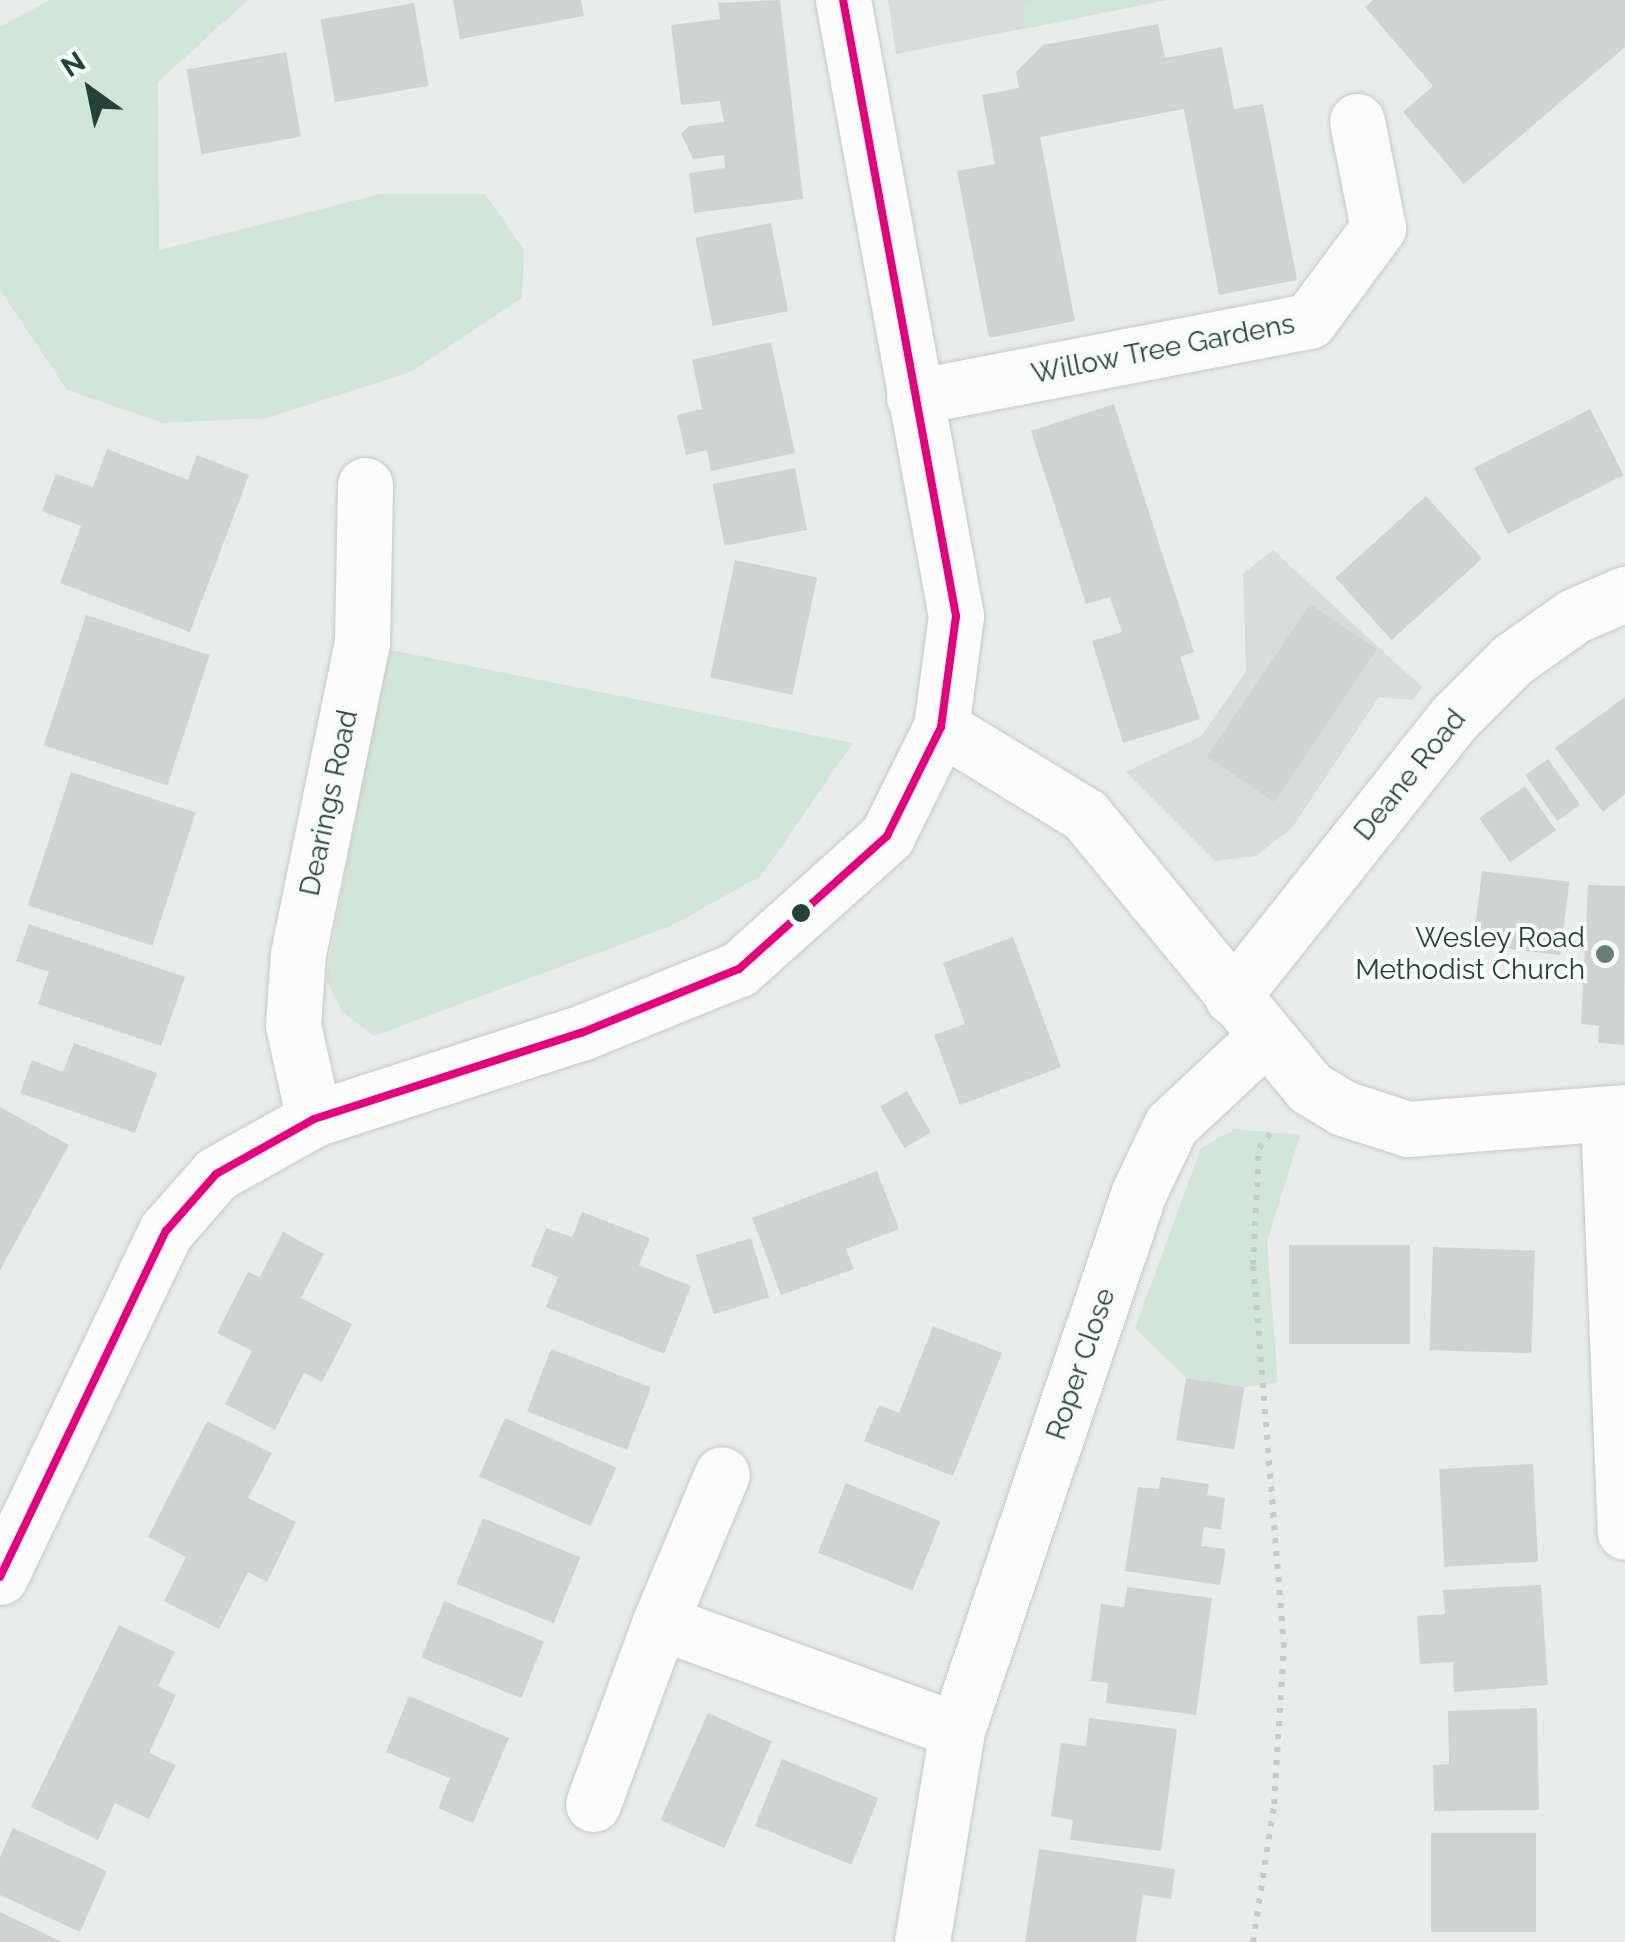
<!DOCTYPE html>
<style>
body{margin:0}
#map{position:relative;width:1625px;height:1942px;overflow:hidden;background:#e8edeb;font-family:Raleway,sans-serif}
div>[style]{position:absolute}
.built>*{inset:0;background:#d6dedb}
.green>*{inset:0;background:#d1e6d8}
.building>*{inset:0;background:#cfd4d2;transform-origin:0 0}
.path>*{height:6px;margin-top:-3px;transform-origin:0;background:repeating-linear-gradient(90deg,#c3ccca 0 5px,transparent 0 13px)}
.roads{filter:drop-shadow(0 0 2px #c5cac8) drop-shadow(0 0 2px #c5cac8)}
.minor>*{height:55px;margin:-27.5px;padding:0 27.5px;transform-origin:27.5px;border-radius:27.5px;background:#fcfcfc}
.bus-1>*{height:8px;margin:-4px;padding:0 4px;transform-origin:4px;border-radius:4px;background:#e5007d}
.dots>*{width:28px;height:28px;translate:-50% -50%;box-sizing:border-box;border:5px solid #f7fbf9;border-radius:50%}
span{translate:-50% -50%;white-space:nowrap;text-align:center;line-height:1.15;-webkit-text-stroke:8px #f7fbf9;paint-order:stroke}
.street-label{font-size:28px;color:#24423a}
.poi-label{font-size:28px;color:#24423a}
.right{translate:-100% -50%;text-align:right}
.north{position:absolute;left:40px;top:40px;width:100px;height:100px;-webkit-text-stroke:8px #f7fbf9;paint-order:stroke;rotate:327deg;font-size:28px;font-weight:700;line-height:40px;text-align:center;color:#24423a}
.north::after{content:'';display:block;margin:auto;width:35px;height:45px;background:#24423a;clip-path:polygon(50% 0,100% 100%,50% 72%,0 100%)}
</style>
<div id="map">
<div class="built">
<div style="clip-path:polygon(888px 0,1166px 0,896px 54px)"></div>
<div style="clip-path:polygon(1273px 550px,1422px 687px,1413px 700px,1379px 697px,1292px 828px,1256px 856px,1215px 861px,1126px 772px,1201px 736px,1246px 672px,1243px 574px)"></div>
</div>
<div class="green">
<div style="clip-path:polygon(50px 0,248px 0,158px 82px,159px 250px,380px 194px,485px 194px,524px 250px,522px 298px,411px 372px,267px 418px,163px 423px,67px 390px,0 290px,0 27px)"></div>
<div style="clip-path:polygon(1043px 0,1166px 0,1025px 29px,1024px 3px)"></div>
<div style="clip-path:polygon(386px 649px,853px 743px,761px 876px,673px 925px,374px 1036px,342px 1012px,326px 979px)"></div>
<div style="clip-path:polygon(1235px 1129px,1300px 1135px,1267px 1242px,1278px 1383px,1244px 1387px,1186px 1378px,1135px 1328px,1201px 1148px)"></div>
</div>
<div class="building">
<div style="clip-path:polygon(453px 0,581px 0,584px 16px,460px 39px)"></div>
<div style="clip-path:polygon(780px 0,803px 199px,694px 213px,689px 173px,725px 168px,724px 155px,693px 159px,681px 134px,689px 126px,724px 122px,720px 101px,681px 105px,671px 25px,720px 19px,718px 3px)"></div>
<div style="clip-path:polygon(1373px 0,1625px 0,1625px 47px,1464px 184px,1403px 112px,1433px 86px,1365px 7px)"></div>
<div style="left:414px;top:3px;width:84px;height:95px;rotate:80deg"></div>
<div style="clip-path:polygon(1158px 24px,1165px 58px,1222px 47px,1234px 109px,1263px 104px,1297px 280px,1219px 295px,1184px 109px,1040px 137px,1075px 321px,989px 338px,957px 171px,995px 164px,982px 95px,1019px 88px,1016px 72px,1043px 45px)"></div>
<div style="left:286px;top:52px;width:86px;height:101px;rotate:80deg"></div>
<div style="left:771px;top:223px;width:90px;height:77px;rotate:79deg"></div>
<div style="clip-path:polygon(771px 342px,795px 453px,711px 471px,707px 450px,686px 455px,677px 415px,702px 409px,692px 360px)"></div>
<div style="clip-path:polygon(1114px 404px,1194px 652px,1180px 657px,1200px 719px,1123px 743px,1092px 641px,1122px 632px,1110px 597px,1086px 604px,1031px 431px)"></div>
<div style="left:1590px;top:409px;width:74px;height:130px;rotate:63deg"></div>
<div style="clip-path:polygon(107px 449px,188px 480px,197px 455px,249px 475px,190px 632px,60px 583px,81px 526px,42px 511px,56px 474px,93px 487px)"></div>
<div style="left:795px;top:468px;width:63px;height:84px;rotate:79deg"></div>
<div style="left:1426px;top:496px;width:84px;height:122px;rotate:48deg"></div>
<div style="left:735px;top:560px;width:84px;height:120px;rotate:12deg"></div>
<div style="left:1310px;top:604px;width:81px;height:184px;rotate:34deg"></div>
<div style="left:86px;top:615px;width:130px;height:137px;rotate:18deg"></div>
<div style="clip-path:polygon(1625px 697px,1625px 794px,1603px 812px,1555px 748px)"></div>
<div style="left:1548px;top:759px;width:56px;height:28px;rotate:55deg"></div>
<div style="left:71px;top:772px;width:131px;height:140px;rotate:18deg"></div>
<div style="left:1525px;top:786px;width:54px;height:56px;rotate:55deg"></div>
<div style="left:1482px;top:871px;width:88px;height:74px;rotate:7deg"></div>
<div style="clip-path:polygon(1588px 885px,1625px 886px,1624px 1045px,1598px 1043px,1599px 1026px,1581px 1024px)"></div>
<div style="clip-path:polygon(29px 924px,185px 977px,161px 1046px,38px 1004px,49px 972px,16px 961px)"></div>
<div style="clip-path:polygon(1013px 937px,1061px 1067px,960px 1105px,934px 1035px,965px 1024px,943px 963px)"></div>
<div style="clip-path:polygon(74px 1043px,157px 1073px,135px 1133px,20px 1093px,32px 1060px,63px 1072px)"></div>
<div style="left:907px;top:1091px;width:48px;height:31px;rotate:60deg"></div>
<div style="clip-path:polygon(0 1107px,69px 1145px,0 1270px)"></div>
<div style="clip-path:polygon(877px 1171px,899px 1229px,846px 1249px,854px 1269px,781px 1295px,752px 1218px)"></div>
<div style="clip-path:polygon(582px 1212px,650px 1238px,639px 1265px,691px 1286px,664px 1354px,546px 1307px,558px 1277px,531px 1266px,546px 1228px,572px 1237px)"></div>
<div style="clip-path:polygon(283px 1232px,324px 1254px,301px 1298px,352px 1324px,322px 1382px,304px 1373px,275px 1430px,225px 1404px,252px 1351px,217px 1333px,248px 1272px,260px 1277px)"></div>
<div style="left:751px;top:1238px;width:62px;height:58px;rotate:73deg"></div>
<div style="left:1289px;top:1245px;width:121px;height:99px"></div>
<div style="left:1433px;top:1247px;width:102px;height:103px;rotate:2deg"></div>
<div style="clip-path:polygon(933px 1326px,1002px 1353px,953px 1476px,864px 1441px,879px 1405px,899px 1413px)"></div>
<div style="left:551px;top:1349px;width:107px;height:67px;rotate:21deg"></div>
<div style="left:1186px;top:1378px;width:59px;height:63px;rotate:9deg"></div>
<div style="left:505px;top:1418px;width:122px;height:64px;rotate:24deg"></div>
<div style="clip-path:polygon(207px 1421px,272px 1453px,248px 1498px,296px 1522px,267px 1582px,248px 1572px,219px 1629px,164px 1601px,186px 1557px,148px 1537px)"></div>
<div style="left:1533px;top:1464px;width:98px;height:94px;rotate:87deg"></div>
<div style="clip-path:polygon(1161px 1477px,1209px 1484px,1207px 1495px,1225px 1498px,1221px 1530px,1204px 1527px,1201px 1546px,1226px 1549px,1220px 1585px,1125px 1571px,1138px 1487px,1159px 1489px)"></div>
<div style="left:846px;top:1483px;width:102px;height:75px;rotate:22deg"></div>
<div style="left:483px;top:1518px;width:105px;height:71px;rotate:22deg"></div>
<div style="clip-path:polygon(1541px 1585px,1548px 1685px,1454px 1692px,1453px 1662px,1420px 1664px,1417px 1616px,1445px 1614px,1443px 1590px)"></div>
<div style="clip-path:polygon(1127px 1587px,1212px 1598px,1196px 1715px,1106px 1703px,1108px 1683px,1091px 1681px,1101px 1604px,1124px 1607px)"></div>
<div style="left:444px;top:1601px;width:108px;height:61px;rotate:22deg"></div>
<div style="clip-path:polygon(119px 1625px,175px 1652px,158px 1686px,176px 1695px,149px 1753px,176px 1765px,149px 1819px,115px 1803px,98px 1840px,31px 1807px)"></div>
<div style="clip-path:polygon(409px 1696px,509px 1738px,473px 1823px,438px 1808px,450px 1778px,386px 1752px)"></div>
<div style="clip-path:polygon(1537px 1708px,1539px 1810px,1434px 1811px,1433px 1765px,1449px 1764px,1448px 1711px)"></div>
<div style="left:708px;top:1713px;width:70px;height:117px;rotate:24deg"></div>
<div style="clip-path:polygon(1089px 1718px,1177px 1729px,1161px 1851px,1070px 1840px,1073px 1820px,1051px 1816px,1061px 1743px,1086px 1746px)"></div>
<div style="left:782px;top:1759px;width:104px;height:72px;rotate:22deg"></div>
<div style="clip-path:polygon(13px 1828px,107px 1871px,80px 1932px,0 1895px,0 1857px)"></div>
<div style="left:1431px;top:1833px;width:105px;height:99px"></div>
<div style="clip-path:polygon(1039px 1849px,1175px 1869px,1171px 1899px,1143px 1895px,1136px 1942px,1025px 1942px)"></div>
<div style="clip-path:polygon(0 1912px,62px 1942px,0 1942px)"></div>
</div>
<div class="path">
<div style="left:1253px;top:1942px;width:140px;rotate:-81.3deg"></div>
<div style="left:1274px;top:1804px;width:157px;rotate:-86.4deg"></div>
<div style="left:1284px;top:1647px;width:383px;rotate:-94.6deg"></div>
<div style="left:1253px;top:1265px;width:117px;rotate:-87.1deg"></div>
<div style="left:1259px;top:1148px;width:21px;rotate:-51deg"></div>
</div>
<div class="roads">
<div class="minor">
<div style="left:914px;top:397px;width:402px;rotate:-10.9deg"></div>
<div style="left:1309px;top:321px;width:116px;rotate:-53.4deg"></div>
<div style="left:1378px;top:228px;width:109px;rotate:-101.1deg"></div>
<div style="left:941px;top:727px;width:169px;rotate:31.4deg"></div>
<div style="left:1085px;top:815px;width:354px;rotate:50.5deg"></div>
<div style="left:1310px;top:1088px;width:39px;rotate:31deg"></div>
<div style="left:1343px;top:1108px;width:68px;rotate:17.9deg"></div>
<div style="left:1408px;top:1129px;width:218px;rotate:-4.5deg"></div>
<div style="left:1232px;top:997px;width:358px;rotate:-51.5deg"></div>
<div style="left:1455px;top:717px;width:81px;rotate:-45deg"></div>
<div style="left:1512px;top:660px;width:76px;rotate:-35.4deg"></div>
<div style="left:1574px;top:616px;width:56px;rotate:-23.3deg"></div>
<div style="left:1608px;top:1114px;width:418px;rotate:87.7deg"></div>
<div style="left:314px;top:1119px;width:96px;rotate:-102.6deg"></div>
<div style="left:293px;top:1025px;width:71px;rotate:-86deg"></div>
<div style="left:298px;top:954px;width:318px;rotate:-78.4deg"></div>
<div style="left:362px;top:643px;width:158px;rotate:-88.9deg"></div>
<div style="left:0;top:1577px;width:384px;rotate:-64.4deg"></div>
<div style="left:166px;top:1231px;width:76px;rotate:-48.7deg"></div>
<div style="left:216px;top:1174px;width:112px;rotate:-29.3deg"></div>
<div style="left:314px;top:1119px;width:281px;rotate:-17.9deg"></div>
<div style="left:581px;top:1033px;width:170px;rotate:-22.1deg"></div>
<div style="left:739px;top:969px;width:199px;rotate:-41.9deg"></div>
<div style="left:887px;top:836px;width:122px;rotate:-63.6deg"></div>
<div style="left:941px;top:727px;width:112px;rotate:-82.3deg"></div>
<div style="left:956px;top:616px;width:626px;rotate:-100.39deg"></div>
<div style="left:660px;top:1622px;width:160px;rotate:-67.3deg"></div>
<div style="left:593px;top:1804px;width:194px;rotate:-69.8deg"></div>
<div style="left:660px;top:1622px;width:316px;rotate:20deg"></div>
<div style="left:922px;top:1942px;width:215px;rotate:-80.6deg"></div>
<div style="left:957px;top:1730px;width:568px;rotate:-71.31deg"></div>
<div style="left:1139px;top:1192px;width:74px;rotate:-64.5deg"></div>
<div style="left:1171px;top:1125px;width:130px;rotate:-43.1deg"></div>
</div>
</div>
<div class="bus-1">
<div style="left:0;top:1577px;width:384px;rotate:-64.4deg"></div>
<div style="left:166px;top:1231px;width:76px;rotate:-48.7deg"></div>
<div style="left:216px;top:1174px;width:112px;rotate:-29.3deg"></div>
<div style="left:314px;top:1119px;width:281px;rotate:-17.9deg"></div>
<div style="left:581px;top:1033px;width:170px;rotate:-22.1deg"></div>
<div style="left:739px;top:969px;width:199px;rotate:-41.9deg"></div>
<div style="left:887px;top:836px;width:122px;rotate:-63.6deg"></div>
<div style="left:941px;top:727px;width:112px;rotate:-82.3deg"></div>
<div style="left:956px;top:616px;width:626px;rotate:-100.39deg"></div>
</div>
<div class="dots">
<div style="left:801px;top:913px;background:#24423a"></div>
<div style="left:1605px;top:954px;background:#697e78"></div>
</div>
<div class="street-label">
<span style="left:1163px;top:349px;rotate:-11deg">Willow Tree Gardens</span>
<span style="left:1410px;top:775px;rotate:-51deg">Deane Road</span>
<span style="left:329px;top:803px;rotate:-78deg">Dearings Road</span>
<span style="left:1081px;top:1364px;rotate:-71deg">Roper Close</span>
</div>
<div class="poi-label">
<span class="right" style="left:1585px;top:954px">Wesley Road<br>Methodist Church</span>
</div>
<div class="north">N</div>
</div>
